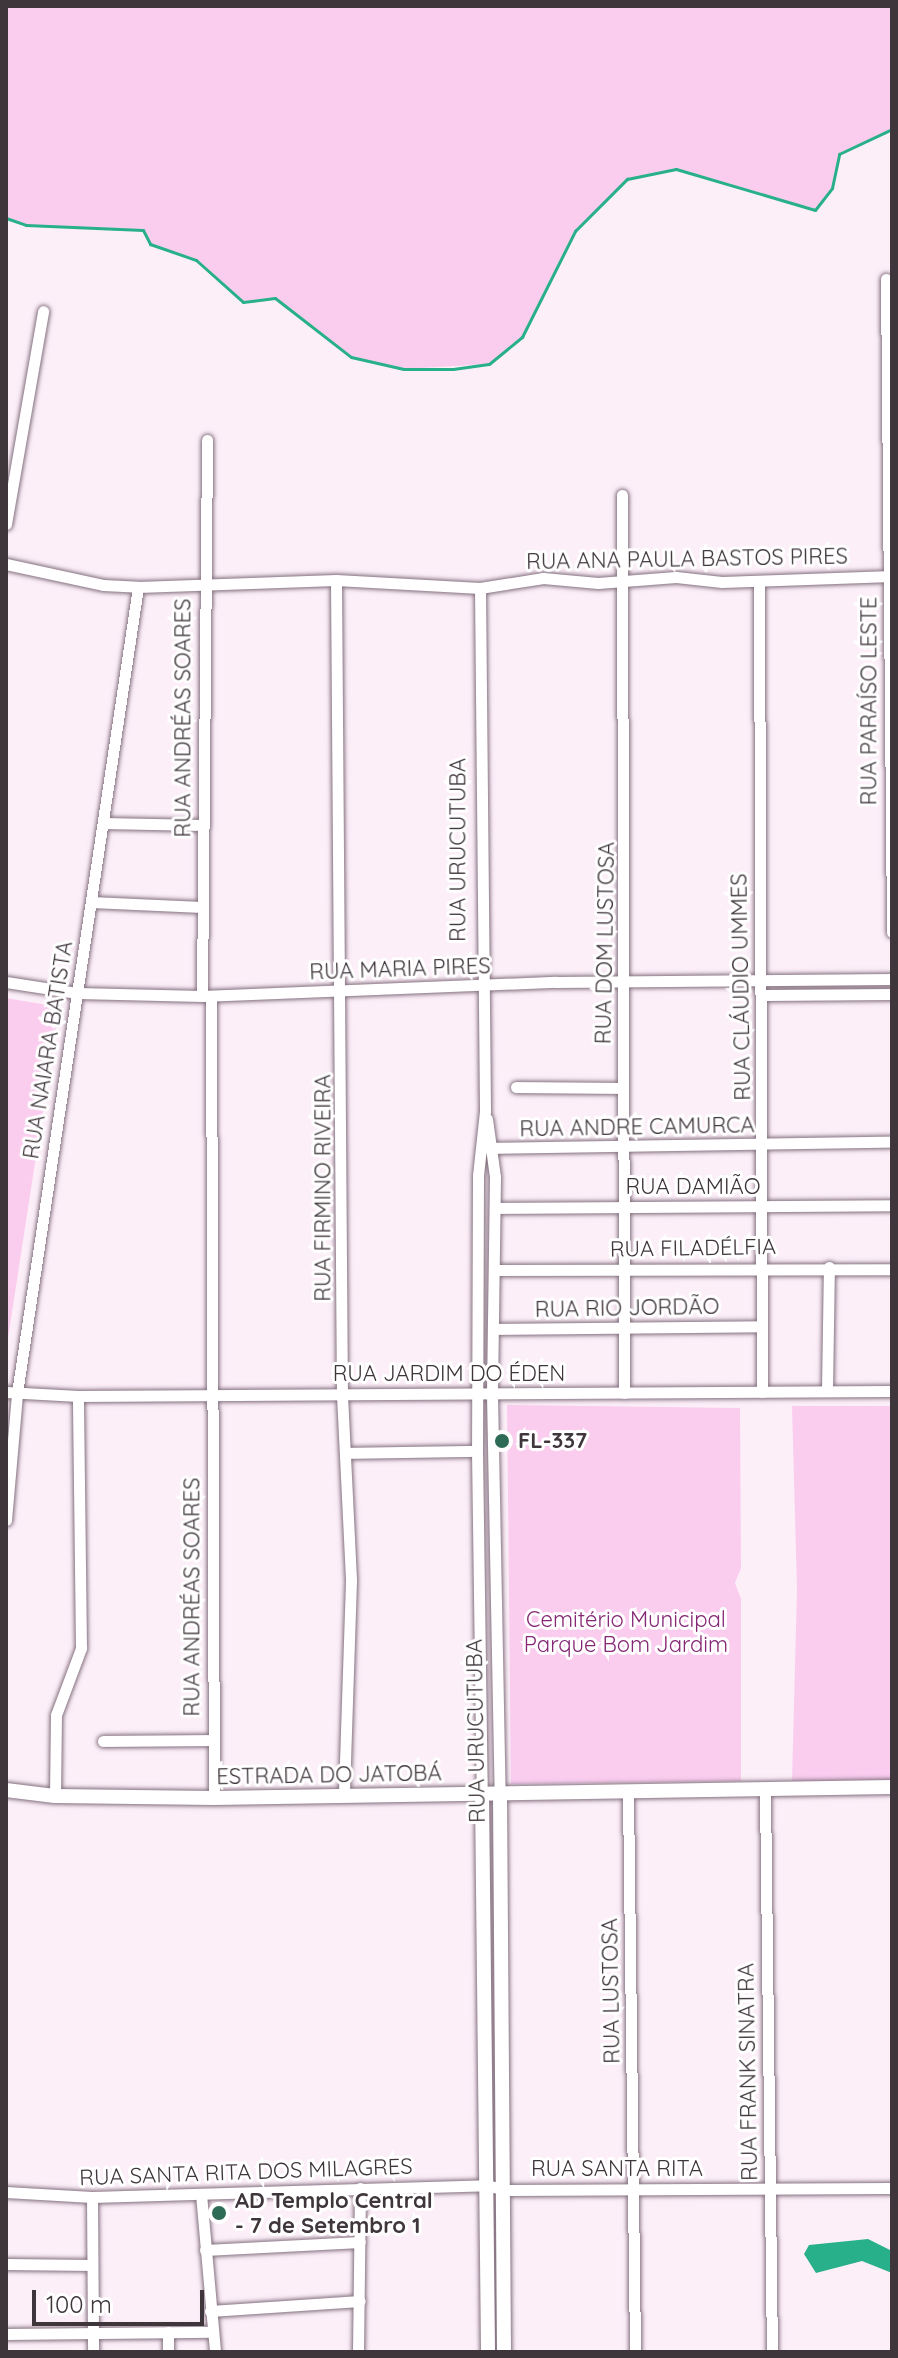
<!DOCTYPE html>
<meta charset="utf-8">
<style>
body{margin:0}
#map{position:relative;width:898px;height:2358px;overflow:hidden;background:#fceff8;font-family:Quicksand,sans-serif}
div>[style]{position:absolute}
.green>*{inset:0;background:#facdef}
.water>*{inset:0;background:#28b08a}
.stream>*{height:3px;margin:-1.5px;padding:0 1.5px;transform-origin:1.5px;border-radius:1.5px;background:#28b08a}
.roads{filter:drop-shadow(0 0 2px #857180) drop-shadow(0 0 2px #857180)}
.minor>*{height:11px;margin:-5.5px;padding:0 5.5px;transform-origin:5.5px;border-radius:5.5px;background:#fff}
.tertiary>*{height:14px;margin:-7px;padding:0 7px;transform-origin:7px;border-radius:7px;background:#fff}
.dots>*{width:22px;height:22px;translate:-50% -50%;box-sizing:border-box;border:4px solid #fff;border-radius:50%}
span{translate:-50% -50%;white-space:nowrap;text-align:center;line-height:1.15;-webkit-text-stroke:6px #fff;paint-order:stroke}
.street-label{font-size:22px;color:#3f363c}
.poi-label{font-size:22px;color:#3f363c;font-weight:700}
.left{translate:0 -50%;text-align:left}
.park-label{font-size:22px;color:#862876}
.frame{position:absolute;inset:0;border:8px solid #3f363c;pointer-events:none}
.scale{position:absolute;left:32px;top:2290px;width:172px;height:36px;box-sizing:border-box;border:4px solid #3f363c;border-top:0;padding-left:10px;font-size:24px;line-height:28px;white-space:nowrap;color:#3f363c;-webkit-text-stroke:6px #fff;paint-order:stroke}
</style>
<div id="map">
<div class="green">
<div style="clip-path:polygon(6px 6px,892px 6px,892px 129px,839px 154px,832px 188px,815px 210px,676px 169px,627px 179px,575px 231px,522px 337px,489px 364px,404px 369px,351px 357px,275px 298px,243px 302px,196px 260px,150px 244px,143px 230px,26px 225px,6px 218px)"></div>
<div style="clip-path:polygon(6px 998px,59px 1007px,6px 1351px)"></div>
<div style="clip-path:polygon(507px 1405px,740px 1408px,741px 1568px,735px 1583px,741px 1599px,741px 1781px,511px 1784px)"></div>
<div style="clip-path:polygon(792px 1406px,892px 1406px,892px 1780px,792px 1781px,797px 1590px)"></div>
</div>
<div class="water">
<div style="clip-path:polygon(868px 2239px,892px 2251px,892px 2273px,862px 2261px,816px 2273px,804px 2254px,809px 2245px)"></div>
</div>
<div class="stream">
<div style="left:6px;top:218px;width:21px;rotate:19deg"></div>
<div style="left:26px;top:225px;width:117px;rotate:2.4deg"></div>
<div style="left:143px;top:230px;width:16px;rotate:63deg"></div>
<div style="left:150px;top:244px;width:49px;rotate:19.2deg"></div>
<div style="left:196px;top:260px;width:63px;rotate:41.8deg"></div>
<div style="left:243px;top:302px;width:32px;rotate:-7deg"></div>
<div style="left:275px;top:298px;width:96px;rotate:37.8deg"></div>
<div style="left:351px;top:357px;width:54px;rotate:12.8deg"></div>
<div style="left:404px;top:369px;width:49px"></div>
<div style="left:453px;top:369px;width:36px;rotate:-8deg"></div>
<div style="left:489px;top:364px;width:43px;rotate:-39.3deg"></div>
<div style="left:522px;top:337px;width:119px;rotate:-63.4deg"></div>
<div style="left:575px;top:231px;width:74px;rotate:-45deg"></div>
<div style="left:627px;top:179px;width:50px;rotate:-11.5deg"></div>
<div style="left:676px;top:169px;width:145px;rotate:16.4deg"></div>
<div style="left:815px;top:210px;width:28px;rotate:-52deg"></div>
<div style="left:832px;top:188px;width:35px;rotate:-78deg"></div>
<div style="left:839px;top:154px;width:59px;rotate:-25.3deg"></div>
</div>
<div class="roads">
<div class="minor">
<div style="left:886px;top:279px;width:653px;rotate:89.47deg"></div>
<div style="left:622px;top:495px;width:898px;rotate:89.87deg"></div>
<div style="left:6px;top:524px;width:216px;rotate:-80.1deg"></div>
<div style="left:6px;top:564px;width:99px;rotate:12.2deg"></div>
<div style="left:103px;top:585px;width:35px;rotate:3deg"></div>
<div style="left:138px;top:587px;width:198px;rotate:-2deg"></div>
<div style="left:336px;top:580px;width:144px;rotate:3.2deg"></div>
<div style="left:480px;top:588px;width:64px;rotate:-9deg"></div>
<div style="left:543px;top:578px;width:55px;rotate:5.2deg"></div>
<div style="left:598px;top:583px;width:78px;rotate:-4.4deg"></div>
<div style="left:676px;top:577px;width:46px;rotate:6.2deg"></div>
<div style="left:722px;top:582px;width:170px;rotate:-2deg"></div>
<div style="left:336px;top:580px;width:815px;rotate:89.58deg"></div>
<div style="left:342px;top:1395px;width:186px;rotate:87.2deg"></div>
<div style="left:351px;top:1581px;width:214px;rotate:91.9deg"></div>
<div style="left:759px;top:581px;width:811px;rotate:89.79deg"></div>
<div style="left:480px;top:588px;width:523px;rotate:89.45deg"></div>
<div style="left:485px;top:1111px;width:64px;rotate:96.2deg"></div>
<div style="left:478px;top:1175px;width:276px;rotate:90.2deg"></div>
<div style="left:477px;top:1451px;width:344px;rotate:89.2deg"></div>
<div style="left:103px;top:823px;width:99px;rotate:1.2deg"></div>
<div style="left:91px;top:902px;width:111px;rotate:2.6deg"></div>
<div style="left:6px;top:982px;width:72px;rotate:8.8deg"></div>
<div style="left:77px;top:993px;width:125px;rotate:1.4deg"></div>
<div style="left:202px;top:996px;width:354px;rotate:-2.3deg"></div>
<div style="left:556px;top:982px;width:336px;rotate:-0.5deg"></div>
<div style="left:764px;top:995px;width:128px;rotate:-0.4deg"></div>
<div style="left:202px;top:996px;width:556px;rotate:-89.48deg"></div>
<div style="left:211px;top:996px;width:802px;rotate:89.79deg"></div>
<div style="left:516px;top:1087px;width:107px;rotate:0.5deg"></div>
<div style="left:487px;top:1119px;width:59px;rotate:82.1deg"></div>
<div style="left:495px;top:1177px;width:217px;rotate:90.8deg"></div>
<div style="left:492px;top:1394px;width:400px;rotate:88.9deg"></div>
<div style="left:489px;top:1148px;width:403px;rotate:-0.9deg"></div>
<div style="left:495px;top:1208px;width:397px;rotate:-0.4deg"></div>
<div style="left:495px;top:1270px;width:397px;rotate:-0.1deg"></div>
<div style="left:494px;top:1329px;width:266px;rotate:-0.6deg"></div>
<div style="left:827px;top:1390px;width:123px;rotate:-89.1deg"></div>
<div style="left:6px;top:1392px;width:72px;rotate:3.2deg"></div>
<div style="left:78px;top:1396px;width:814px;rotate:-0.35deg"></div>
<div style="left:345px;top:1453px;width:132px;rotate:-0.9deg"></div>
<div style="left:6px;top:1520px;width:127px;rotate:-85deg"></div>
<div style="left:17px;top:1393px;width:815px;rotate:-81.46deg"></div>
<div style="left:103px;top:1741px;width:110px;rotate:-0.5deg"></div>
<div style="left:765px;top:1791px;width:561px;rotate:89.29deg"></div>
<div style="left:628px;top:1793px;width:559px;rotate:89.28deg"></div>
<div style="left:55px;top:1796px;width:81px;rotate:-89.3deg"></div>
<div style="left:56px;top:1715px;width:72px;rotate:-69.5deg"></div>
<div style="left:81px;top:1648px;width:252px;rotate:-90.7deg"></div>
<div style="left:6px;top:2192px;width:86px;rotate:3.3deg"></div>
<div style="left:92px;top:2197px;width:395px;rotate:-1.7deg"></div>
<div style="left:487px;top:2185px;width:18px;rotate:16deg"></div>
<div style="left:504px;top:2190px;width:388px;rotate:-0.3deg"></div>
<div style="left:201px;top:2194px;width:159px;rotate:84.9deg"></div>
<div style="left:92px;top:2197px;width:155px;rotate:89.6deg"></div>
<div style="left:205px;top:2250px;width:155px;rotate:-3deg"></div>
<div style="left:6px;top:2264px;width:86px;rotate:0.7deg"></div>
<div style="left:210px;top:2311px;width:150px;rotate:-3.8deg"></div>
<div style="left:168px;top:2332px;width:20px;rotate:90deg"></div>
<div style="left:6px;top:2334px;width:207px;rotate:-0.6deg"></div>
<div style="left:358px;top:2352px;width:164px;rotate:-89.3deg"></div>
</div>
<div class="tertiary">
<div style="left:6px;top:1790px;width:49px;rotate:7deg"></div>
<div style="left:55px;top:1796px;width:159px;rotate:0.7deg"></div>
<div style="left:214px;top:1798px;width:678px;rotate:-0.93deg"></div>
<div style="left:500px;top:1794px;width:558px;rotate:89.59deg"></div>
<div style="left:482px;top:1795px;width:557px;rotate:89.38deg"></div>
</div>
</div>
<div class="dots">
<div style="left:502px;top:1441px;background:#2d6b56"></div>
<div style="left:219px;top:2213px;background:#2d6b56"></div>
</div>
<div class="street-label">
<span style="left:687px;top:559px;rotate:-1deg">RUA ANA PAULA BASTOS PIRES</span>
<span style="left:869px;top:701px;rotate:-90deg">RUA PARAÍSO LESTE</span>
<span style="left:183px;top:718px;rotate:-90deg">RUA ANDRÉAS SOARES</span>
<span style="left:458px;top:850px;rotate:-90deg">RUA URUCUTUBA</span>
<span style="left:605px;top:943px;rotate:-89deg">RUA DOM LUSTOSA</span>
<span style="left:400px;top:969px;rotate:-2deg">RUA MARIA PIRES</span>
<span style="left:741px;top:987px;rotate:-91deg">RUA CLÁUDIO UMMES</span>
<span style="left:48px;top:1050px;rotate:-81deg">RUA NAIARA BATISTA</span>
<span style="left:637px;top:1127px;rotate:-1deg">RUA ANDRE CAMURCA</span>
<span style="left:693px;top:1187px">RUA DAMIÃO</span>
<span style="left:323px;top:1188px;rotate:-90deg">RUA FIRMINO RIVEIRA</span>
<span style="left:693px;top:1248px;rotate:-1deg">RUA FILADÉLFIA</span>
<span style="left:627px;top:1308px;rotate:-1deg">RUA RIO JORDÃO</span>
<span style="left:449px;top:1374px">RUA JARDIM DO ÉDEN</span>
<span style="left:192px;top:1597px;rotate:-90deg">RUA ANDRÉAS SOARES</span>
<span style="left:476px;top:1731px;rotate:-91deg">RUA URUCUTUBA</span>
<span style="left:329px;top:1775px;rotate:-1deg">ESTRADA DO JATOBÁ</span>
<span style="left:611px;top:1991px;rotate:-91deg">RUA LUSTOSA</span>
<span style="left:748px;top:2072px;rotate:-91deg">RUA FRANK SINATRA</span>
<span style="left:617px;top:2169px">RUA SANTA RITA</span>
<span style="left:246px;top:2172px;rotate:-2deg">RUA SANTA RITA DOS MILAGRES</span>
</div>
<div class="poi-label">
<span class="left" style="left:518px;top:1441px">FL-337</span>
<span class="left" style="left:235px;top:2213px">AD Templo Central<br>- 7 de Setembro 1</span>
</div>
<div class="park-label">
<span style="left:626px;top:1632px">Cemitério Municipal<br>Parque Bom Jardim</span>
</div>
<div class="frame"></div>
<div class="scale">100 m</div>
</div>
